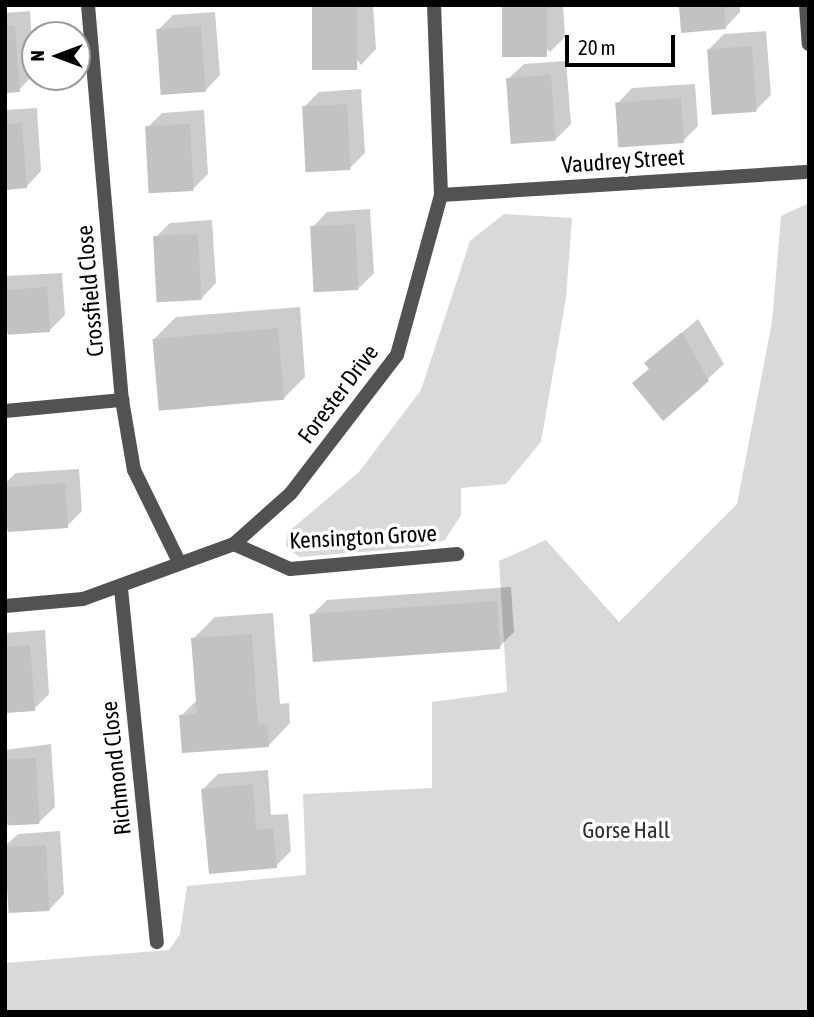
<!DOCTYPE html>
<style>
body{margin:0}
#map{position:relative;width:814px;height:1017px;overflow:hidden;background:#fff;font-family:"Asap Condensed",sans-serif}
div>[style]{position:absolute}
.green>*{inset:0;background:#d9d9d9}
.shadow>*{inset:0;background:#0003}
.building>*{inset:0;background:#c2c2c2;transform-origin:0 0}
.service>*{height:14px;margin:-7px;padding:0 7px;transform-origin:7px;border-radius:7px;background:#525252}
.minor>*{height:14px;margin:-7px;padding:0 7px;transform-origin:7px;border-radius:7px;background:#525252}
span{translate:-50% -50%;white-space:nowrap;text-align:center;line-height:1.15;-webkit-text-stroke:7px #fff;paint-order:stroke}
.street-label{font-size:23px;color:#000}
.park-label{font-size:23px;color:#303030}
.frame{position:absolute;inset:0;border:7px solid #000;pointer-events:none}
.north{position:absolute;left:21px;top:21px;width:70px;height:70px;box-sizing:border-box;background:#fff;border:2px solid #999;border-radius:50%;rotate:270deg;font-size:19px;font-weight:700;line-height:28px;text-align:center;color:#000}
.north::after{content:'';display:block;margin:auto;width:24px;height:32px;background:#000;clip-path:polygon(50% 0,100% 100%,50% 72%,0 100%)}
.scale{position:absolute;left:565px;top:35px;width:110px;height:32px;box-sizing:border-box;border:4px solid #000;border-top:0;padding-left:9px;font-size:21px;line-height:24px;white-space:nowrap;color:#000;-webkit-text-stroke:5px #fff;paint-order:stroke}
</style>
<div id="map">
<div class="green">
<div style="clip-path:polygon(809px 203px,809px 1012px,5px 1012px,5px 963px,169px 950px,180px 934px,187px 886px,306px 875px,303px 794px,432px 788px,432px 702px,507px 692px,499px 561px,546px 540px,619px 622px,737px 504px,772px 322px,781px 216px)"></div>
<div style="clip-path:polygon(504px 214px,572px 218px,566px 298px,541px 442px,506px 484px,461px 488px,461px 515px,445px 540px,424px 547px,299px 557px,286px 546px,287px 533px,359px 472px,421px 390px,470px 241px)"></div>
</div>
<div class="shadow">
<div style="clip-path:polygon(314px 5px,373px 5px,376px 49px,361px 65px)"></div>
<div style="clip-path:polygon(504px 5px,563px 5px,565px 37px,550px 52px)"></div>
<div style="clip-path:polygon(681px 5px,740px 5px,740px 12px,725px 28px)"></div>
<div style="clip-path:polygon(30px 11px,34px 74px,19px 90px,5px 91px,5px 13px)"></div>
<div style="clip-path:polygon(215px 12px,220px 75px,205px 91px,158px 30px,173px 15px)"></div>
<div style="clip-path:polygon(766px 31px,771px 95px,756px 110px,709px 49px,724px 34px)"></div>
<div style="clip-path:polygon(566px 61px,571px 124px,555px 140px,508px 79px,524px 64px)"></div>
<div style="clip-path:polygon(695px 84px,698px 126px,683px 141px,617px 104px,632px 88px)"></div>
<div style="clip-path:polygon(361px 89px,365px 153px,350px 168px,304px 107px,319px 92px)"></div>
<div style="clip-path:polygon(37px 108px,41px 171px,26px 187px,5px 188px,5px 110px)"></div>
<div style="clip-path:polygon(204px 110px,208px 174px,193px 189px,147px 128px,162px 113px)"></div>
<div style="clip-path:polygon(370px 209px,374px 273px,359px 288px,312px 228px,327px 212px)"></div>
<div style="clip-path:polygon(212px 220px,216px 283px,201px 299px,155px 238px,170px 223px)"></div>
<div style="clip-path:polygon(62px 273px,65px 315px,50px 330px,5px 333px,5px 276px)"></div>
<div style="clip-path:polygon(300px 307px,305px 377px,283px 399px,154px 339px,176px 317px)"></div>
<div style="clip-path:polygon(698px 319px,724px 364px,664px 419px,634px 383px,650px 368px,647px 363px)"></div>
<div style="clip-path:polygon(79px 469px,82px 511px,67px 526px,5px 530px,5px 483px,16px 473px)"></div>
<div style="clip-path:polygon(511px 587px,514px 632px,499px 647px,312px 615px,327px 600px)"></div>
<div style="clip-path:polygon(273px 613px,280px 704px,289px 703px,290px 723px,269px 745px,181px 716px,198px 699px,193px 639px,215px 617px)"></div>
<div style="clip-path:polygon(45px 630px,49px 694px,34px 709px,5px 711px,5px 633px)"></div>
<div style="clip-path:polygon(51px 744px,55px 807px,39px 822px,5px 825px,5px 750px)"></div>
<div style="clip-path:polygon(268px 770px,271px 815px,288px 814px,291px 851px,276px 866px,203px 789px,218px 774px)"></div>
<div style="clip-path:polygon(60px 831px,64px 894px,49px 910px,5px 889px,5px 846px,18px 834px)"></div>
</div>
<div class="building">
<div style="left:312px;top:5px;width:45px;height:65px"></div>
<div style="left:502px;top:5px;width:45px;height:52px"></div>
<div style="clip-path:polygon(679px 5px,724px 5px,726px 29px,681px 33px)"></div>
<div style="clip-path:polygon(5px 26px,15px 26px,20px 92px,5px 93px)"></div>
<div style="left:201px;top:26px;width:66px;height:45px;rotate:86deg"></div>
<div style="left:752px;top:46px;width:66px;height:45px;rotate:86deg"></div>
<div style="left:551px;top:75px;width:66px;height:45px;rotate:86deg"></div>
<div style="left:681px;top:98px;width:45px;height:66px;rotate:86deg"></div>
<div style="left:347px;top:104px;width:66px;height:45px;rotate:87deg"></div>
<div style="clip-path:polygon(22px 123px,27px 188px,5px 190px,5px 124px)"></div>
<div style="left:190px;top:124px;width:67px;height:45px;rotate:87deg"></div>
<div style="left:355px;top:224px;width:66px;height:45px;rotate:87deg"></div>
<div style="left:198px;top:234px;width:66px;height:45px;rotate:87deg"></div>
<div style="left:47px;top:287px;width:45px;height:42px;rotate:86deg"></div>
<div style="left:278px;top:328px;width:72px;height:126px;rotate:85deg"></div>
<div style="clip-path:polygon(682px 332px,709px 381px,663px 421px,632px 383px,649px 369px,644px 363px)"></div>
<div style="left:65px;top:483px;width:45px;height:60px;rotate:86deg"></div>
<div style="left:497px;top:601px;width:48px;height:188px;rotate:86deg"></div>
<div style="clip-path:polygon(252px 634px,258px 725px,267px 724px,269px 747px,182px 753px,179px 715px,197px 714px,191px 638px)"></div>
<div style="clip-path:polygon(30px 645px,35px 711px,5px 713px,5px 647px)"></div>
<div style="left:36px;top:758px;width:66px;height:31px;rotate:87deg"></div>
<div style="clip-path:polygon(253px 784px,256px 830px,273px 828px,277px 868px,209px 874px,201px 789px)"></div>
<div style="left:46px;top:845px;width:66px;height:41px;rotate:87deg"></div>
</div>
<div class="service">
<div style="left:5px;top:411px;width:118px;rotate:-5.4deg"></div>
</div>
<div class="minor">
<div style="left:88px;top:5px;width:396px;rotate:85.1deg"></div>
<div style="left:122px;top:400px;width:71px;rotate:80.3deg"></div>
<div style="left:134px;top:470px;width:102px;rotate:63.9deg"></div>
<div style="left:806px;top:5px;width:39px;rotate:86deg"></div>
<div style="left:441px;top:195px;width:369px;rotate:-3.6deg"></div>
<div style="left:234px;top:544px;width:61px;rotate:24.1deg"></div>
<div style="left:290px;top:569px;width:168px;rotate:-5.1deg"></div>
<div style="left:121px;top:589px;width:355px;rotate:84.2deg"></div>
<div style="left:5px;top:606px;width:78px;rotate:-5.1deg"></div>
<div style="left:83px;top:599px;width:161px;rotate:-20deg"></div>
<div style="left:234px;top:544px;width:76px;rotate:-41.8deg"></div>
<div style="left:291px;top:493px;width:174px;rotate:-52.5deg"></div>
<div style="left:397px;top:355px;width:166px;rotate:-74.6deg"></div>
<div style="left:441px;top:195px;width:190px;rotate:-92.1deg"></div>
</div>
<div class="street-label">
<span style="left:623px;top:161px;rotate:-4deg">Vaudrey Street</span>
<span style="left:90px;top:291px;rotate:-95deg">Crossfield Close</span>
<span style="left:338px;top:394px;rotate:-53deg">Forester Drive</span>
<span style="left:363px;top:537px;rotate:-3deg">Kensington Grove</span>
<span style="left:116px;top:768px;rotate:-96deg">Richmond Close</span>
</div>
<div class="park-label">
<span style="left:626px;top:830px">Gorse Hall</span>
</div>
<div class="frame"></div>
<div class="north">N</div>
<div class="scale">20 m</div>
</div>
